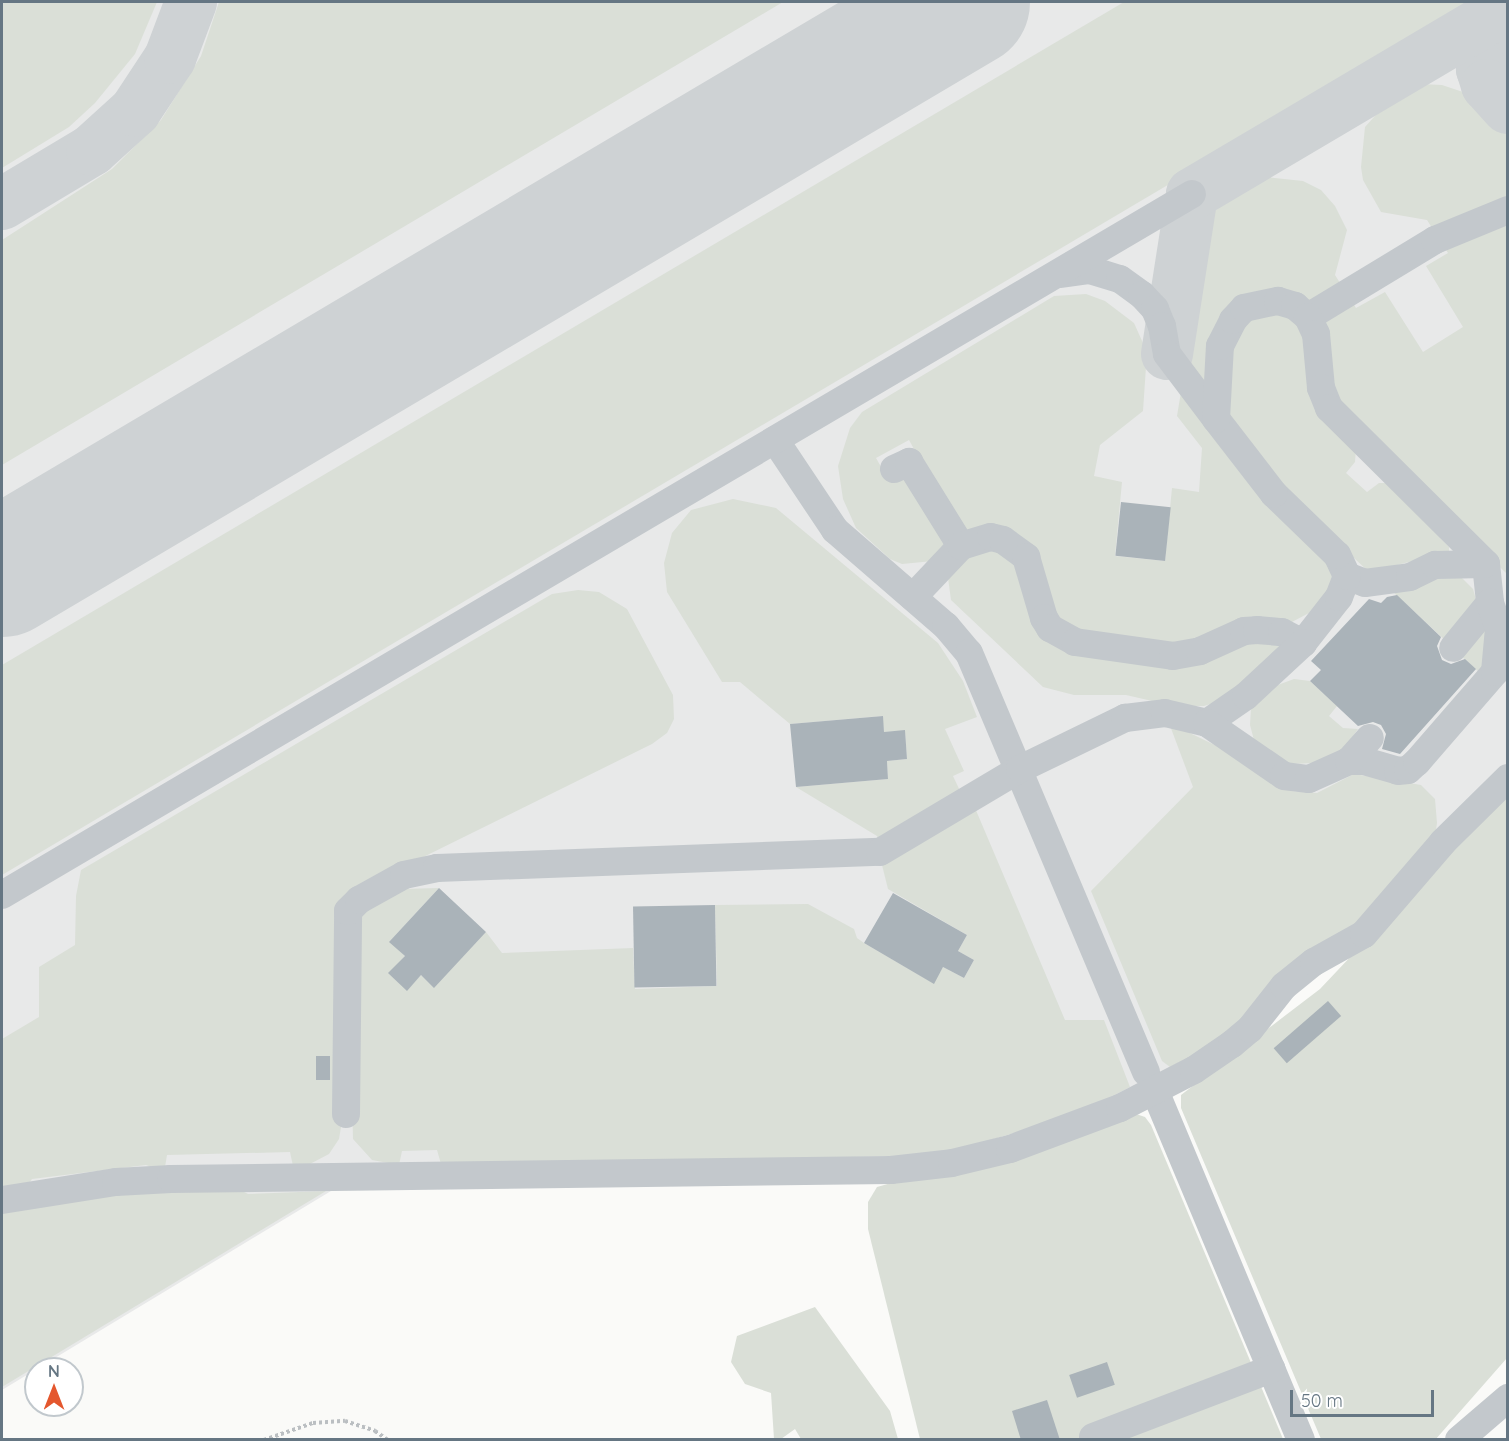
<!DOCTYPE html>
<style>
body{margin:0}
#map{position:relative;width:1509px;height:1441px;overflow:hidden;background:#fafaf8;font-family:Quicksand,sans-serif}
div>[style]{position:absolute}
.built>*{inset:0;background:#e8e9e9}
.green>*{inset:0;background:#dadfd7}
.taxiway>*{height:52px;margin:-26px;padding:0 26px;transform-origin:26px;border-radius:26px;background:#ced2d4}
.runway>*{height:129px;margin:-64.5px;padding:0 64.5px;transform-origin:64.5px;border-radius:64.5px;background:#ced2d4}
.building>*{inset:0;background:#aab3b9;transform-origin:0 0}
.path>*{height:4px;margin-top:-2px;transform-origin:0;background:repeating-linear-gradient(90deg,#bbbfc2 0 3px,transparent 0 6px)}
.minor>*{height:28px;margin:-14px;padding:0 14px;transform-origin:14px;border-radius:14px;background:#c3c8cc}
span{translate:-50% -50%;white-space:nowrap;text-align:center;line-height:1.15;-webkit-text-stroke:6px #fff;paint-order:stroke}
.frame{position:absolute;inset:0;border:3px solid #657683;pointer-events:none}
.north{position:absolute;left:24px;top:1357px;width:60px;height:60px;box-sizing:border-box;background:#fff;border:2px solid #c1c8cd;border-radius:50%;rotate:0deg;font-size:16px;font-weight:700;line-height:24px;text-align:center;color:#657683}
.north::after{content:'';display:block;margin:auto;width:21px;height:27px;background:#e4572e;clip-path:polygon(50% 0,100% 100%,50% 72%,0 100%)}
.scale{position:absolute;left:1290px;top:1390px;width:144px;height:27px;box-sizing:border-box;border:3px solid #657683;border-top:0;padding-left:8px;font-size:18px;line-height:21px;white-space:nowrap;color:#657683;-webkit-text-stroke:4px #fff;paint-order:stroke}
</style>
<div id="map">
<div class="built">
<div style="clip-path:polygon(2px 2px,1507px 2px,1507px 764px,1144px 1108px,331px 1191px,2px 1390px)"></div>
</div>
<div class="green">
<div style="clip-path:polygon(2px 2px,157px 2px,135px 54px,95px 103px,69px 127px,2px 168px)"></div>
<div style="clip-path:polygon(219px 2px,783px 2px,2px 465px,2px 240px,112px 169px,161px 120px,201px 56px)"></div>
<div style="clip-path:polygon(1124px 2px,1477px 2px,2px 875px,2px 665px)"></div>
<div style="clip-path:polygon(1420px 84px,1442px 85px,1469px 94px,1507px 134px,1507px 574px,1336px 406px,1324px 333px,1243px 297px,1213px 400px,1185px 364px,1214px 212px,1244px 185px,1266px 177px,1303px 181px,1321px 190px,1335px 206px,1347px 230px,1335px 275px,1356px 308px,1385px 292px,1423px 352px,1463px 327px,1426px 266px,1448px 253px,1427px 220px,1381px 212px,1363px 180px,1361px 167px,1365px 127px,1392px 97px)"></div>
<div style="clip-path:polygon(1086px 294px,1105px 301px,1134px 323px,1147px 352px,1143px 411px,1100px 445px,1094px 476px,1122px 482px,1115px 556px,1165px 561px,1172px 488px,1199px 492px,1202px 448px,1177px 416px,1182px 386px,1334px 572px,1328px 591px,1309px 613px,1290px 623px,1180px 646px,1059px 626px,1039px 568px,956px 525px,909px 440px,876px 458px,888px 479px,903px 471px,949px 541px,933px 561px,902px 564px,890px 559px,856px 528px,843px 499px,838px 466px,850px 428px,862px 412px,1054px 296px)"></div>
<div style="clip-path:polygon(1271px 312px,1294px 319px,1356px 449px,1355px 462px,1346px 473px,1367px 492px,1379px 483px,1388px 483px,1449px 547px,1449px 552px,1369px 572px,1278px 487px,1232px 430px,1226px 394px,1234px 339px,1246px 322px)"></div>
<div style="clip-path:polygon(733px 499px,776px 508px,938px 643px,963px 681px,977px 717px,945px 729px,964px 771px,953px 776px,962px 795px,879px 844px,877px 836px,796px 787px,888px 779px,887px 761px,907px 759px,905px 731px,884px 732px,882px 716px,790px 724px,740px 682px,722px 682px,667px 592px,664px 563px,672px 533px,691px 510px)"></div>
<div style="clip-path:polygon(979px 547px,1012px 555px,1055px 644px,1274px 640px,1287px 651px,1220px 701px,1204px 706px,1174px 706px,1126px 695px,1074px 695px,1043px 687px,951px 600px,948px 578px)"></div>
<div style="clip-path:polygon(1459px 575px,1473px 589px,1477px 603px,1447px 642px,1392px 591px,1428px 578px)"></div>
<div style="clip-path:polygon(578px 590px,599px 592px,627px 609px,673px 695px,674px 719px,667px 733px,652px 744px,397px 870px,338px 935px,341px 1127px,339px 1139px,329px 1154px,306px 1166px,293px 1166px,290px 1152px,167px 1155px,165px 1167px,160px 1170px,146px 1165px,32px 1179px,26px 1187px,2px 1192px,2px 1039px,39px 1017px,39px 967px,75px 945px,76px 896px,81px 870px,552px 594px)"></div>
<div style="clip-path:polygon(1488px 620px,1493px 631px,1480px 673px,1460px 655px)"></div>
<div style="clip-path:polygon(1294px 679px,1310px 681px,1337px 706px,1329px 716px,1343px 728px,1358px 729px,1341px 753px,1315px 763px,1291px 764px,1255px 744px,1250px 725px,1251px 708px,1275px 686px)"></div>
<div style="clip-path:polygon(1169px 723px,1221px 748px,1291px 791px,1317px 793px,1354px 774px,1421px 785px,1435px 799px,1437px 823px,1435px 836px,1355px 927px,1229px 1037px,1170px 1067px,1162px 1061px,1091px 891px,1193px 787px)"></div>
<div style="clip-path:polygon(1507px 791px,1507px 1358px,1435px 1440px,1321px 1439px,1181px 1108px,1181px 1095px,1320px 989px)"></div>
<div style="clip-path:polygon(975px 808px,1065px 1020px,1104px 1020px,1130px 1087px,1076px 1115px,970px 1146px,915px 1156px,441px 1164px,437px 1150px,402px 1151px,399px 1165px,372px 1160px,353px 1139px,351px 1058px,361px 912px,402px 889px,439px 888px,390px 941px,405px 956px,389px 973px,407px 990px,421px 975px,434px 987px,486px 932px,502px 953px,633px 948px,635px 989px,717px 986px,715px 905px,808px 904px,854px 929px,857px 938px,864px 943px,933px 983px,943px 967px,964px 978px,974px 960px,958px 951px,967px 935px,888px 889px,881px 861px)"></div>
<div style="clip-path:polygon(1136px 1114px,1145px 1117px,1151px 1125px,1283px 1439px,920px 1439px,868px 1229px,868px 1202px,877px 1187px)"></div>
<div style="clip-path:polygon(231px 1185px,248px 1194px,326px 1191px,2px 1387px,2px 1208px,48px 1199px)"></div>
<div style="clip-path:polygon(815px 1307px,890px 1411px,898px 1439px,801px 1439px,795px 1429px,781px 1439px,774px 1439px,771px 1393px,745px 1384px,731px 1362px,737px 1336px)"></div>
</div>
<div class="taxiway">
<div style="left:1504px;top:9px;width:24px;rotate:128deg"></div>
<div style="left:1489px;top:28px;width:42px;rotate:99.7deg"></div>
<div style="left:1482px;top:69px;width:17px;rotate:73deg"></div>
<div style="left:1487px;top:85px;width:31px;rotate:48deg"></div>
<div style="left:2px;top:204px;width:105px;rotate:-31deg"></div>
<div style="left:92px;top:150px;width:58px;rotate:-42.2deg"></div>
<div style="left:135px;top:111px;width:64px;rotate:-56.6deg"></div>
<div style="left:170px;top:58px;width:60px;rotate:-69.4deg"></div>
<div style="left:1167px;top:354px;width:162px;rotate:-81.1deg"></div>
<div style="left:1192px;top:194px;width:367px;rotate:-30.6deg"></div>
</div>
<div class="runway">
<div style="left:2px;top:572px;width:1119px;rotate:-30.62deg"></div>
</div>
<div class="building">
<div style="left:1121px;top:502px;width:50px;height:54px;rotate:6deg"></div>
<div style="clip-path:polygon(1397px 595px,1441px 637px,1437px 646px,1442px 660px,1451px 664px,1465px 659px,1476px 669px,1400px 754px,1382px 749px,1386px 734px,1381px 725px,1373px 722px,1358px 726px,1310px 681px,1321px 670px,1311px 661px,1369px 599px,1381px 603px,1387px 597px)"></div>
<div style="clip-path:polygon(883px 716px,884px 732px,905px 730px,907px 759px,887px 761px,888px 779px,796px 787px,790px 724px)"></div>
<div style="clip-path:polygon(439px 888px,486px 932px,434px 988px,421px 975px,407px 991px,388px 973px,405px 956px,389px 942px)"></div>
<div style="clip-path:polygon(893px 893px,967px 935px,958px 951px,974px 960px,964px 978px,943px 967px,934px 984px,864px 943px)"></div>
<div style="left:715px;top:905px;width:81px;height:82px;rotate:89deg"></div>
<div style="left:1328px;top:1001px;width:20px;height:72px;rotate:49deg"></div>
<div style="left:316px;top:1056px;width:14px;height:24px"></div>
<div style="left:1107px;top:1362px;width:24px;height:40px;rotate:71deg"></div>
<div style="clip-path:polygon(1047px 1400px,1060px 1440px,1021px 1440px,1012px 1411px)"></div>
</div>
<div class="path">
<div style="left:264px;top:1440px;width:52px;rotate:-19.1deg"></div>
<div style="left:313px;top:1423px;width:32px;rotate:-4deg"></div>
<div style="left:345px;top:1421px;width:32px;rotate:18deg"></div>
<div style="left:375px;top:1431px;width:16px;rotate:35deg"></div>
</div>
<div class="minor">
<div style="left:1061px;top:274px;width:29px;rotate:-8deg"></div>
<div style="left:1090px;top:270px;width:31px;rotate:17deg"></div>
<div style="left:1120px;top:279px;width:27px;rotate:36deg"></div>
<div style="left:1142px;top:295px;width:19px;rotate:47deg"></div>
<div style="left:1155px;top:309px;width:18px;rotate:68deg"></div>
<div style="left:1162px;top:326px;width:28px;rotate:80deg"></div>
<div style="left:1167px;top:354px;width:81px;rotate:53deg"></div>
<div style="left:1308px;top:317px;width:149px;rotate:-31.2deg"></div>
<div style="left:1435px;top:240px;width:79px;rotate:-22.3deg"></div>
<div style="left:775px;top:440px;width:108px;rotate:56.3deg"></div>
<div style="left:835px;top:530px;width:147px;rotate:40.9deg"></div>
<div style="left:946px;top:626px;width:35px;rotate:50deg"></div>
<div style="left:969px;top:653px;width:455px;rotate:67.1deg"></div>
<div style="left:894px;top:469px;width:17px;rotate:-25deg"></div>
<div style="left:909px;top:462px;width:99px;rotate:58.2deg"></div>
<div style="left:1347px;top:576px;width:19px;rotate:21deg"></div>
<div style="left:1365px;top:583px;width:45px;rotate:-7.6deg"></div>
<div style="left:1410px;top:577px;width:28px;rotate:-26deg"></div>
<div style="left:1435px;top:565px;width:51px;rotate:-1.1deg"></div>
<div style="left:1486px;top:564px;width:39px;rotate:84deg"></div>
<div style="left:1490px;top:603px;width:58px;rotate:129.4deg"></div>
<div style="left:913px;top:597px;width:70px;rotate:-46.7deg"></div>
<div style="left:961px;top:546px;width:31px;rotate:-17deg"></div>
<div style="left:991px;top:537px;width:12px;rotate:14deg"></div>
<div style="left:1003px;top:540px;width:29px;rotate:36deg"></div>
<div style="left:1026px;top:557px;width:64px;rotate:73.6deg"></div>
<div style="left:1044px;top:618px;width:12px;rotate:59deg"></div>
<div style="left:1050px;top:628px;width:29px;rotate:29deg"></div>
<div style="left:1075px;top:642px;width:99px;rotate:8.1deg"></div>
<div style="left:1173px;top:656px;width:27px;rotate:-10deg"></div>
<div style="left:1200px;top:651px;width:48px;rotate:-24.4deg"></div>
<div style="left:1244px;top:631px;width:13px;rotate:-4deg"></div>
<div style="left:1257px;top:630px;width:25px;rotate:5deg"></div>
<div style="left:1282px;top:632px;width:24px;rotate:28deg"></div>
<div style="left:1303px;top:643px;width:58px;rotate:-52deg"></div>
<div style="left:1339px;top:597px;width:22px;rotate:-69deg"></div>
<div style="left:1347px;top:576px;width:23px;rotate:-115deg"></div>
<div style="left:1337px;top:555px;width:88px;rotate:-135.9deg"></div>
<div style="left:1274px;top:494px;width:95px;rotate:-127.7deg"></div>
<div style="left:1216px;top:419px;width:73px;rotate:-86.9deg"></div>
<div style="left:1220px;top:346px;width:29px;rotate:-63deg"></div>
<div style="left:1233px;top:320px;width:16px;rotate:-47deg"></div>
<div style="left:1244px;top:308px;width:35px;rotate:-12deg"></div>
<div style="left:1278px;top:301px;width:18px;rotate:16deg"></div>
<div style="left:1295px;top:306px;width:17px;rotate:40deg"></div>
<div style="left:1308px;top:317px;width:19px;rotate:65deg"></div>
<div style="left:1316px;top:334px;width:54px;rotate:84.7deg"></div>
<div style="left:1321px;top:388px;width:22px;rotate:68deg"></div>
<div style="left:1329px;top:408px;width:221px;rotate:44.8deg"></div>
<div style="left:1207px;top:723px;width:47px;rotate:-34.7deg"></div>
<div style="left:1246px;top:696px;width:78px;rotate:-42.9deg"></div>
<div style="left:1349px;top:761px;width:15px"></div>
<div style="left:1364px;top:761px;width:35px;rotate:16deg"></div>
<div style="left:1398px;top:771px;width:10px;rotate:-6deg"></div>
<div style="left:1408px;top:770px;width:12px;rotate:-42deg"></div>
<div style="left:1417px;top:762px;width:119px;rotate:-49.1deg"></div>
<div style="left:1495px;top:672px;width:44px;rotate:-84.8deg"></div>
<div style="left:1499px;top:628px;width:27px;rotate:-110deg"></div>
<div style="left:2px;top:895px;width:1381px;rotate:-30.5deg"></div>
<div style="left:1155px;top:1091px;width:378px;rotate:67.3deg"></div>
<div style="left:346px;top:1114px;width:203px;rotate:-89.4deg"></div>
<div style="left:348px;top:911px;width:16px;rotate:-45deg"></div>
<div style="left:359px;top:900px;width:51px;rotate:-29.1deg"></div>
<div style="left:404px;top:875px;width:34px;rotate:-12deg"></div>
<div style="left:437px;top:868px;width:443px;rotate:-2.1deg"></div>
<div style="left:880px;top:852px;width:163px;rotate:-30.7deg"></div>
<div style="left:1020px;top:769px;width:117px;rotate:-25.9deg"></div>
<div style="left:1125px;top:718px;width:40px;rotate:-7.1deg"></div>
<div style="left:1165px;top:713px;width:43px;rotate:13.4deg"></div>
<div style="left:1207px;top:723px;width:93px;rotate:34.5deg"></div>
<div style="left:1284px;top:776px;width:25px;rotate:7deg"></div>
<div style="left:1309px;top:779px;width:44px;rotate:-24.2deg"></div>
<div style="left:1349px;top:761px;width:31px;rotate:-48deg"></div>
<div style="left:2px;top:1200px;width:115px;rotate:-9deg"></div>
<div style="left:116px;top:1182px;width:55px;rotate:-3.1deg"></div>
<div style="left:171px;top:1179px;width:720px;rotate:-0.72deg"></div>
<div style="left:891px;top:1170px;width:61px;rotate:-6.5deg"></div>
<div style="left:952px;top:1163px;width:60px;rotate:-13.6deg"></div>
<div style="left:1010px;top:1149px;width:117px;rotate:-20.4deg"></div>
<div style="left:1120px;top:1108px;width:83px;rotate:-27.2deg"></div>
<div style="left:1194px;top:1070px;width:46px;rotate:-34.4deg"></div>
<div style="left:1232px;top:1044px;width:23px;rotate:-40deg"></div>
<div style="left:1250px;top:1029px;width:55px;rotate:-51.7deg"></div>
<div style="left:1284px;top:986px;width:38px;rotate:-39deg"></div>
<div style="left:1314px;top:962px;width:57px;rotate:-29.2deg"></div>
<div style="left:1364px;top:934px;width:121px;rotate:-49.3deg"></div>
<div style="left:1443px;top:842px;width:91px;rotate:-44.6deg"></div>
<div style="left:1093px;top:1437px;width:191px;rotate:-20.9deg"></div>
<div style="left:1459px;top:1440px;width:65px;rotate:-40.6deg"></div>
</div>
<div class="frame"></div>
<div class="north">N</div>
<div class="scale">50 m</div>
</div>
